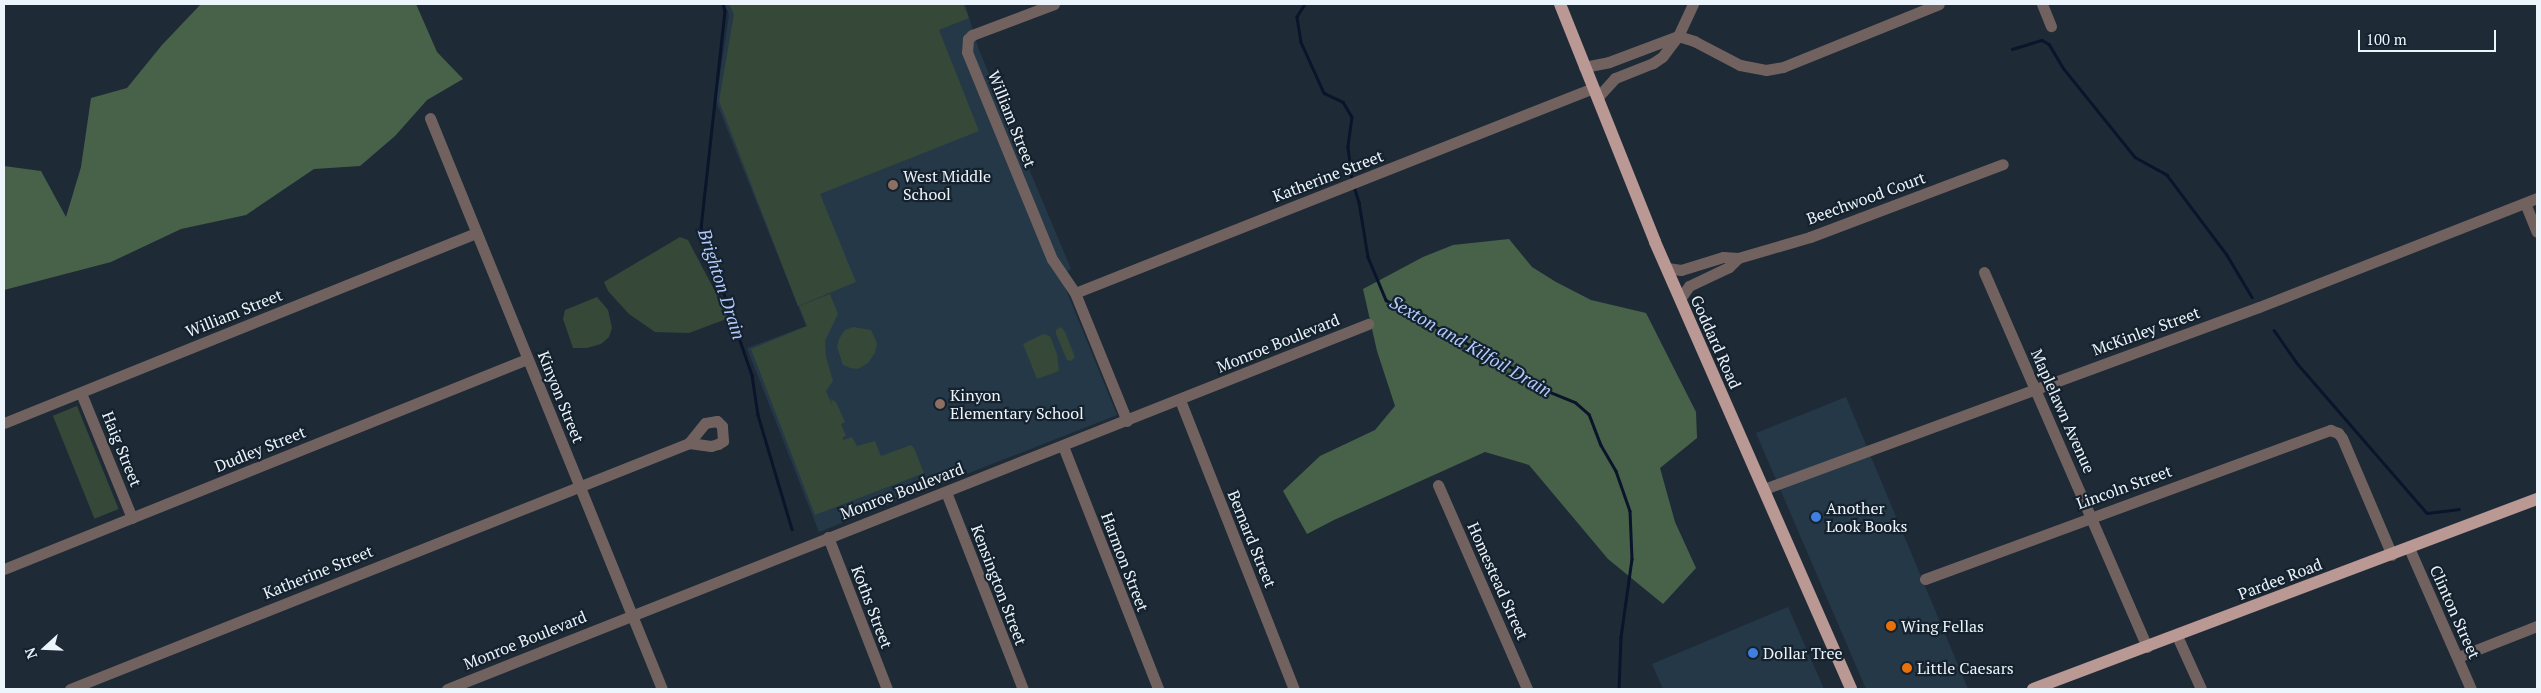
<!DOCTYPE html>
<style>
body{margin:0}
#map{position:relative;width:2541px;height:693px;overflow:hidden;background:#1e2b37;font-family:"PT Serif",serif}
div>[style]{position:absolute}
.built>*{inset:0;background:#253848}
.green>*{inset:0;background:#364838;transform-origin:0 0}
.forest>*{inset:0;background:#48624a}
.stream>*{height:2.5px;margin:-1.25px;padding:0 1.25px;transform-origin:1.25px;border-radius:1.25px;background:#0a142b}
.minor>*{height:11px;margin:-5.5px;padding:0 5.5px;transform-origin:5.5px;border-radius:5.5px;background:#72625f}
.major>*{height:12px;margin:-6px;padding:0 6px;transform-origin:6px;border-radius:6px;background:#ba9894}
.dots>*{width:14px;height:14px;translate:-50% -50%;box-sizing:border-box;border:2px solid #15222d;border-radius:50%}
span{translate:-50% -50%;white-space:nowrap;text-align:center;line-height:1.15;-webkit-text-stroke:4.5px #15222d;paint-order:stroke}
.street-label{font-size:16px;color:#ecf4fc}
.poi-label{font-size:16px;color:#ecf4fc}
.left{translate:0 -50%;text-align:left}
.water-label{font-size:18px;color:#b1caff;font-style:italic}
.frame{position:absolute;inset:0;border:5px solid #ecf4fc;pointer-events:none}
.north{position:absolute;left:20px;top:623px;width:50px;height:50px;-webkit-text-stroke:4px #15222d;paint-order:stroke;rotate:250deg;font-size:14px;font-weight:700;line-height:20px;text-align:center;color:#ecf4fc}
.north::after{content:'';display:block;margin:auto;width:18px;height:22px;background:#ecf4fc;clip-path:polygon(50% 0,100% 100%,50% 72%,0 100%)}
.scale{position:absolute;left:2358px;top:30px;width:138px;height:22px;box-sizing:border-box;border:2px solid #ecf4fc;border-top:0;padding-left:6px;font-size:15px;line-height:18px;white-space:nowrap;color:#ecf4fc;-webkit-text-stroke:4px #15222d;paint-order:stroke}
</style>
<div id="map">
<div class="built">
<div style="clip-path:polygon(725px 4px,965px 4px,979px 50px,1071px 269px,1060px 275px,1117px 415px,819px 532px,747px 348px,806px 326px,716px 101px,729px 15px)"></div>
<div style="clip-path:polygon(1846px 397px,1968px 689px,1866px 689px,1756px 433px)"></div>
<div style="clip-path:polygon(1788px 607px,1824px 689px,1663px 689px,1652px 664px)"></div>
</div>
<div class="green">
<div style="clip-path:polygon(729px 4px,963px 4px,969px 18px,939px 30px,979px 131px,820px 194px,856px 282px,798px 306px,719px 101px,734px 14px)"></div>
<div style="clip-path:polygon(680px 237px,688px 240px,729px 318px,689px 333px,655px 332px,629px 314px,608px 291px,604px 282px)"></div>
<div style="clip-path:polygon(830px 294px,838px 314px,825px 341px,826px 357px,833px 381px,826px 391px,832px 405px,831px 399px,836px 402px,845px 422px,841px 424px,846px 436px,843px 437px,843px 440px,852px 437px,857px 446px,875px 441px,881px 456px,911px 445px,914px 448px,924px 473px,815px 515px,751px 349px,807px 326px,799px 306px)"></div>
<div style="clip-path:polygon(597px 297px,608px 310px,612px 328px,609px 337px,601px 344px,587px 348px,573px 348px,563px 319px,565px 310px)"></div>
<div style="clip-path:polygon(853px 327px,871px 330px,877px 343px,875px 353px,868px 363px,858px 369px,850px 368px,843px 365px,837px 347px,839px 339px,845px 330px)"></div>
<div style="clip-path:polygon(1061px 327px,1065px 332px,1075px 357px,1071px 361px,1067px 360px,1056px 334px,1056px 330px)"></div>
<div style="clip-path:polygon(1043px 334px,1050px 336px,1057px 354px,1059px 371px,1037px 379px,1023px 344px)"></div>
<div style="left:77px;top:406px;width:111px;height:26px;rotate:68deg"></div>
</div>
<div class="forest">
<div style="clip-path:polygon(201px 4px,416px 4px,437px 52px,463px 79px,427px 100px,395px 136px,360px 166px,314px 169px,246px 215px,181px 229px,111px 262px,4px 290px,4px 166px,41px 171px,66px 217px,81px 167px,91px 98px,127px 88px,162px 45px)"></div>
<div style="clip-path:polygon(1509px 239px,1532px 267px,1556px 282px,1591px 300px,1646px 313px,1696px 412px,1697px 438px,1660px 468px,1675px 522px,1696px 568px,1663px 604px,1608px 559px,1529px 465px,1485px 452px,1334px 520px,1307px 534px,1283px 491px,1320px 456px,1375px 430px,1395px 406px,1377px 351px,1363px 289px,1423px 257px,1453px 245px)"></div>
</div>
<div class="stream">
<div style="left:723px;top:4px;width:7px;rotate:74deg"></div>
<div style="left:725px;top:11px;width:217px;rotate:96.3deg"></div>
<div style="left:701px;top:227px;width:157px;rotate:71deg"></div>
<div style="left:752px;top:375px;width:40px;rotate:81.5deg"></div>
<div style="left:758px;top:415px;width:119px;rotate:73.4deg"></div>
<div style="left:1305px;top:4px;width:15px;rotate:122deg"></div>
<div style="left:1297px;top:17px;width:25px;rotate:81deg"></div>
<div style="left:1301px;top:42px;width:56px;rotate:65.7deg"></div>
<div style="left:1324px;top:93px;width:21px;rotate:25deg"></div>
<div style="left:1343px;top:102px;width:17px;rotate:59deg"></div>
<div style="left:1352px;top:117px;width:30px;rotate:98deg"></div>
<div style="left:1348px;top:147px;width:34px;rotate:83deg"></div>
<div style="left:2012px;top:49px;width:31px;rotate:-17deg"></div>
<div style="left:2042px;top:40px;width:8px;rotate:30deg"></div>
<div style="left:2049px;top:44px;width:29px;rotate:59deg"></div>
<div style="left:2064px;top:69px;width:113px;rotate:51.1deg"></div>
<div style="left:2135px;top:157px;width:37px;rotate:29deg"></div>
<div style="left:2167px;top:175px;width:100px;rotate:53.1deg"></div>
<div style="left:2227px;top:255px;width:49px;rotate:59.2deg"></div>
<div style="left:1354px;top:186px;width:17px;rotate:73deg"></div>
<div style="left:1359px;top:202px;width:56px;rotate:80.7deg"></div>
<div style="left:1368px;top:257px;width:47px;rotate:67.3deg"></div>
<div style="left:1386px;top:300px;width:144px;rotate:28.2deg"></div>
<div style="left:1513px;top:368px;width:34px;rotate:37deg"></div>
<div style="left:1540px;top:388px;width:38px;rotate:22deg"></div>
<div style="left:1575px;top:402px;width:18px;rotate:41deg"></div>
<div style="left:1589px;top:414px;width:33px;rotate:69deg"></div>
<div style="left:1601px;top:445px;width:30px;rotate:60deg"></div>
<div style="left:1616px;top:471px;width:42px;rotate:70.7deg"></div>
<div style="left:1630px;top:511px;width:48px;rotate:87.6deg"></div>
<div style="left:1632px;top:559px;width:79px;rotate:98deg"></div>
<div style="left:1621px;top:637px;width:52px;rotate:92.2deg"></div>
<div style="left:2274px;top:330px;width:40px;rotate:55.1deg"></div>
<div style="left:2297px;top:363px;width:198px;rotate:49.1deg"></div>
<div style="left:2427px;top:513px;width:32px;rotate:-7deg"></div>
</div>
<div class="minor">
<div style="left:1054px;top:4px;width:88px;rotate:159.3deg"></div>
<div style="left:972px;top:35px;width:6px;rotate:135deg"></div>
<div style="left:968px;top:39px;width:13px;rotate:94deg"></div>
<div style="left:967px;top:52px;width:224px;rotate:67.7deg"></div>
<div style="left:1052px;top:259px;width:41px;rotate:55.9deg"></div>
<div style="left:1075px;top:293px;width:138px;rotate:67.9deg"></div>
<div style="left:1693px;top:4px;width:35px;rotate:115deg"></div>
<div style="left:1678px;top:36px;width:17px;rotate:17deg"></div>
<div style="left:1694px;top:41px;width:52px;rotate:27.6deg"></div>
<div style="left:1740px;top:65px;width:26px;rotate:11deg"></div>
<div style="left:1766px;top:70px;width:17px;rotate:-10deg"></div>
<div style="left:1783px;top:67px;width:168px;rotate:-22deg"></div>
<div style="left:2042px;top:4px;width:24px;rotate:68deg"></div>
<div style="left:1584px;top:67px;width:25px;rotate:-11deg"></div>
<div style="left:1609px;top:62px;width:74px;rotate:-20.6deg"></div>
<div style="left:1678px;top:36px;width:26px;rotate:127deg"></div>
<div style="left:1662px;top:57px;width:11px;rotate:146deg"></div>
<div style="left:1653px;top:63px;width:41px;rotate:158.5deg"></div>
<div style="left:1615px;top:78px;width:27px;rotate:132deg"></div>
<div style="left:430px;top:118px;width:616px;rotate:67.89deg"></div>
<div style="left:2525px;top:203px;width:31px;rotate:68deg"></div>
<div style="left:1738px;top:258px;width:75px;rotate:-16.3deg"></div>
<div style="left:1810px;top:237px;width:206px;rotate:-20.7deg"></div>
<div style="left:1667px;top:268px;width:14px;rotate:8deg"></div>
<div style="left:1681px;top:270px;width:44px;rotate:-17.2deg"></div>
<div style="left:1723px;top:257px;width:15px;rotate:4deg"></div>
<div style="left:1738px;top:258px;width:13px;rotate:135deg"></div>
<div style="left:1729px;top:267px;width:44px;rotate:154.6deg"></div>
<div style="left:1689px;top:286px;width:16px;rotate:125deg"></div>
<div style="left:1984px;top:272px;width:409px;rotate:66.5deg"></div>
<div style="left:1075px;top:293px;width:557px;rotate:-21.59deg"></div>
<div style="left:81px;top:393px;width:135px;rotate:67.8deg"></div>
<div style="left:1180px;top:400px;width:311px;rotate:68.5deg"></div>
<div style="left:4px;top:423px;width:509px;rotate:-21.93deg"></div>
<div style="left:1063px;top:446px;width:261px;rotate:68.6deg"></div>
<div style="left:1438px;top:485px;width:223px;rotate:66.4deg"></div>
<div style="left:1764px;top:489px;width:527px;rotate:-20.19deg"></div>
<div style="left:2259px;top:307px;width:299px;rotate:-21.4deg"></div>
<div style="left:946px;top:492px;width:212px;rotate:68.7deg"></div>
<div style="left:828px;top:537px;width:163px;rotate:68.8deg"></div>
<div style="left:2409px;top:548px;width:154px;rotate:66.3deg"></div>
<div style="left:4px;top:569px;width:564px;rotate:-21.88deg"></div>
<div style="left:1925px;top:579px;width:432px;rotate:-20.2deg"></div>
<div style="left:2330px;top:430px;width:9px;rotate:21deg"></div>
<div style="left:2338px;top:433px;width:6px;rotate:51deg"></div>
<div style="left:2342px;top:438px;width:127px;rotate:66.9deg"></div>
<div style="left:2177px;top:636px;width:58px;rotate:65.6deg"></div>
<div style="left:2458px;top:657px;width:85px;rotate:-21.4deg"></div>
<div style="left:70px;top:689px;width:666px;rotate:-21.67deg"></div>
<div style="left:689px;top:443px;width:22px;rotate:8deg"></div>
<div style="left:711px;top:446px;width:7px;rotate:-16deg"></div>
<div style="left:718px;top:444px;width:6px;rotate:-31deg"></div>
<div style="left:723px;top:441px;width:15px;rotate:-94deg"></div>
<div style="left:722px;top:426px;width:7px;rotate:-135deg"></div>
<div style="left:717px;top:421px;width:12px;rotate:171deg"></div>
<div style="left:705px;top:423px;width:26px;rotate:129deg"></div>
<div style="left:447px;top:689px;width:991px;rotate:-21.62deg"></div>
</div>
<div class="major">
<div style="left:1560px;top:4px;width:256px;rotate:68.2deg"></div>
<div style="left:1655px;top:242px;width:488px;rotate:66.3deg"></div>
<div style="left:2033px;top:689px;width:539px;rotate:-20.66deg"></div>
</div>
<div class="dots">
<div style="left:893px;top:185px;background:#8d6e63"></div>
<div style="left:940px;top:404px;background:#8d6e63"></div>
<div style="left:1816px;top:517px;background:#3f7fe0"></div>
<div style="left:1891px;top:626px;background:#e8710a"></div>
<div style="left:1753px;top:653px;background:#3f7fe0"></div>
<div style="left:1907px;top:668px;background:#e8710a"></div>
</div>
<div class="street-label">
<span style="left:1012px;top:119px;rotate:68deg">William Street</span>
<span style="left:1328px;top:176px;rotate:-21deg">Katherine Street</span>
<span style="left:1866px;top:198px;rotate:-20deg">Beechwood Court</span>
<span style="left:234px;top:313px;rotate:-22deg">William Street</span>
<span style="left:2146px;top:331px;rotate:-20deg">McKinley Street</span>
<span style="left:1716px;top:342px;rotate:66deg">Goddard Road</span>
<span style="left:1278px;top:343px;rotate:-22deg">Monroe Boulevard</span>
<span style="left:561px;top:397px;rotate:68deg">Kinyon Street</span>
<span style="left:2063px;top:411px;rotate:66deg">Maplelawn Avenue</span>
<span style="left:122px;top:449px;rotate:68deg">Haig Street</span>
<span style="left:260px;top:449px;rotate:-22deg">Dudley Street</span>
<span style="left:2124px;top:487px;rotate:-20deg">Lincoln Street</span>
<span style="left:902px;top:491px;rotate:-21deg">Monroe Boulevard</span>
<span style="left:1252px;top:539px;rotate:68deg">Bernard Street</span>
<span style="left:1125px;top:562px;rotate:69deg">Harmon Street</span>
<span style="left:318px;top:572px;rotate:-22deg">Katherine Street</span>
<span style="left:2280px;top:579px;rotate:-21deg">Pardee Road</span>
<span style="left:1498px;top:581px;rotate:66deg">Homestead Street</span>
<span style="left:999px;top:585px;rotate:69deg">Kensington Street</span>
<span style="left:872px;top:607px;rotate:69deg">Koths Street</span>
<span style="left:2455px;top:612px;rotate:66deg">Clinton Street</span>
<span style="left:525px;top:640px;rotate:-22deg">Monroe Boulevard</span>
</div>
<div class="poi-label">
<span class="left" style="left:903px;top:185px">West Middle<br>School</span>
<span class="left" style="left:950px;top:404px">Kinyon<br>Elementary School</span>
<span class="left" style="left:1826px;top:517px">Another<br>Look Books</span>
<span class="left" style="left:1901px;top:626px">Wing Fellas</span>
<span class="left" style="left:1763px;top:653px">Dollar Tree</span>
<span class="left" style="left:1917px;top:668px">Little Caesars</span>
</div>
<div class="water-label">
<span style="left:722px;top:284px;rotate:72deg">Brighton Drain</span>
<span style="left:1471px;top:346px;rotate:30deg">Sexton and Kilfoil Drain</span>
</div>
<div class="frame"></div>
<div class="north">N</div>
<div class="scale">100 m</div>
</div>
